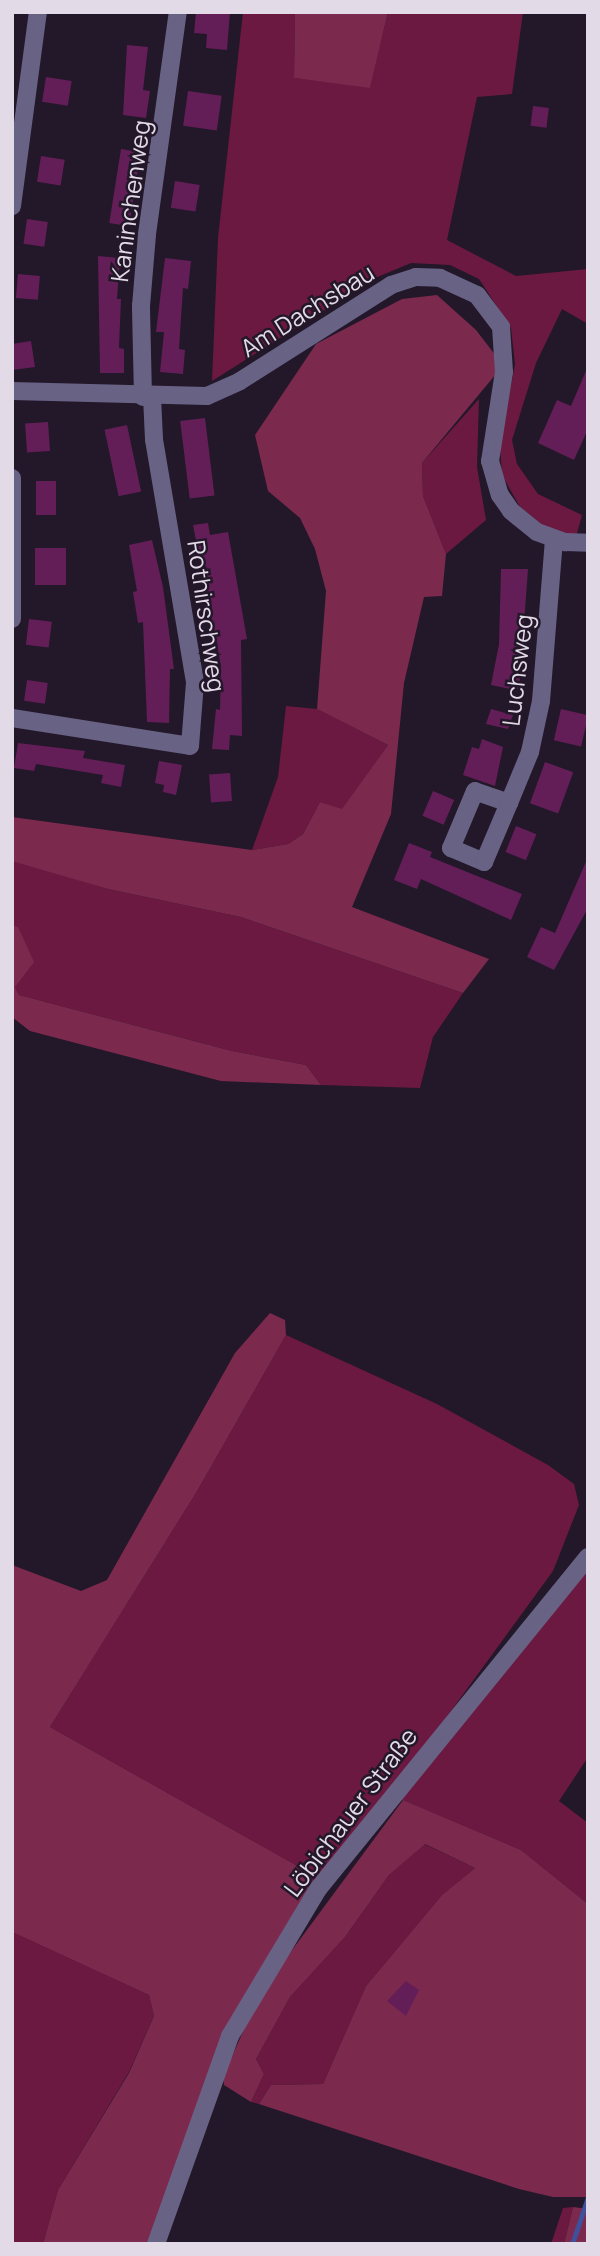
<!DOCTYPE html>
<meta charset="utf-8">
<style>
body{margin:0}
#map{position:relative;width:600px;height:2256px;overflow:hidden;background:#23172a;font-family:Manrope,sans-serif}
div>[style]{position:absolute}
.green>*{inset:0;background:#6b1940}
.forest>*{inset:0;background:#7c294e}
.stream>*{height:5px;margin:-2.5px;padding:0 2.5px;transform-origin:2.5px;border-radius:2.5px;background:#404f9a}
.building>*{inset:0;background:#631e57;transform-origin:0 0}
.minor>*{height:18px;margin:-9px;padding:0 9px;transform-origin:9px;border-radius:9px;background:#686284}
span{translate:-50% -50%;white-space:nowrap;text-align:center;line-height:1.15;-webkit-text-stroke:5px #23172a;paint-order:stroke}
.street-label{font-size:24px;color:#e3dae7}
.frame{position:absolute;inset:0;border:14px solid #e3dae7;pointer-events:none}
</style>
<div id="map">
<div class="green">
<div style="clip-path:polygon(243px 12px,295px 12px,294px 78px,370px 87px,388px 12px,523px 12px,512px 94px,477px 97px,447px 240px,516px 276px,588px 269px,588px 324px,562px 309px,536px 363px,512px 440px,517px 464px,538px 494px,582px 515px,576px 537px,545px 527px,520px 507px,502px 475px,500px 445px,515px 364px,511px 328px,479px 279px,450px 265px,411px 263px,375px 278px,212px 381px,218px 238px)"></div>
<div style="clip-path:polygon(479px 399px,477px 467px,486px 520px,446px 554px,423px 496px,422px 463px)"></div>
<div style="clip-path:polygon(286px 706px,317px 709px,388px 745px,342px 810px,320px 802px,303px 834px,288px 844px,252px 850px,278px 777px)"></div>
<div style="clip-path:polygon(13px 860px,108px 889px,241px 917px,463px 993px,433px 1037px,420px 1088px,321px 1085px,306px 1065px,232px 1051px,19px 995px,15px 987px,18px 927px,12px 924px)"></div>
<div style="clip-path:polygon(286px 1335px,437px 1404px,548px 1465px,574px 1484px,579px 1505px,553px 1571px,400px 1781px,588px 1557px,588px 1757px,559px 1801px,588px 1823px,588px 1904px,521px 1850px,391px 1795px,318px 1889px,294px 1864px,50px 1727px,196px 1493px)"></div>
<div style="clip-path:polygon(424px 1844px,475px 1868px,442px 1895px,366px 1986px,323px 2084px,271px 2085px,259px 2104px,251px 2102px,264px 2074px,256px 2059px,290px 1997px,345px 1937px,389px 1875px)"></div>
<div style="clip-path:polygon(12px 1932px,149px 1995px,154px 2016px,129px 2072px,58px 2190px,43px 2244px,12px 2244px)"></div>
<div style="clip-path:polygon(573px 2207px,564px 2244px,551px 2244px,563px 2208px)"></div>
</div>
<div class="forest">
<div style="clip-path:polygon(295px 12px,388px 12px,370px 88px,294px 78px)"></div>
<div style="clip-path:polygon(437px 295px,476px 330px,496px 356px,496px 374px,422px 463px,423px 496px,446px 554px,442px 596px,424px 597px,404px 683px,391px 814px,352px 907px,489px 959px,463px 993px,241px 917px,108px 889px,12px 861px,12px 817px,252px 850px,288px 844px,303px 834px,320px 802px,342px 809px,388px 745px,317px 709px,326px 591px,315px 549px,300px 518px,268px 491px,255px 435px,316px 344px,402px 299px)"></div>
<div style="clip-path:polygon(12px 924px,18px 927px,34px 962px,15px 987px,19px 995px,232px 1051px,306px 1065px,321px 1085px,221px 1081px,30px 1031px,12px 1017px)"></div>
<div style="clip-path:polygon(270px 1313px,285px 1320px,286px 1335px,196px 1493px,50px 1727px,294px 1864px,318px 1889px,230px 2036px,156px 2244px,43px 2244px,58px 2190px,129px 2073px,154px 2016px,149px 1995px,12px 1932px,12px 1565px,81px 1591px,107px 1580px,235px 1353px)"></div>
<div style="clip-path:polygon(403px 1800px,521px 1850px,588px 1904px,588px 2197px,553px 2197px,519px 2189px,259px 2104px,271px 2085px,323px 2084px,366px 1986px,442px 1895px,475px 1868px,425px 1844px,389px 1875px,345px 1937px,290px 1997px,256px 2059px,264px 2074px,251px 2102px,224px 2085px,223px 2077px,245px 2027px,281px 1965px)"></div>
<div style="clip-path:polygon(573px 2207px,588px 2209px,588px 2244px,564px 2244px)"></div>
</div>
<div class="stream">
<div style="left:572px;top:2244px;width:50px;rotate:-71.2deg"></div>
</div>
<div class="building">
<div style="clip-path:polygon(196px 12px,230px 12px,227px 50px,206px 48px,207px 34px,194px 33px)"></div>
<div style="clip-path:polygon(127px 45px,148px 47px,143px 90px,150px 91px,146px 118px,123px 115px)"></div>
<div style="left:46px;top:77px;width:26px;height:25px;rotate:9deg"></div>
<div style="left:188px;top:91px;width:34px;height:35px;rotate:8deg"></div>
<div style="left:533px;top:106px;width:16px;height:20px;rotate:7deg"></div>
<div style="left:121px;top:149px;width:20px;height:75px;rotate:9deg"></div>
<div style="left:41px;top:156px;width:24px;height:26px;rotate:9deg"></div>
<div style="left:175px;top:181px;width:25px;height:27px;rotate:9deg"></div>
<div style="left:27px;top:219px;width:21px;height:25px;rotate:8deg"></div>
<div style="clip-path:polygon(98px 256px,120px 258px,117px 299px,121px 299px,119px 348px,124px 349px,124px 373px,100px 373px)"></div>
<div style="clip-path:polygon(165px 258px,191px 261px,188px 289px,183px 288px,179px 349px,185px 350px,183px 374px,160px 372px,164px 332px,156px 332px)"></div>
<div style="left:18px;top:274px;width:22px;height:24px;rotate:5deg"></div>
<div style="clip-path:polygon(31px 341px,35px 367px,12px 370px,12px 344px)"></div>
<div style="clip-path:polygon(588px 366px,588px 429px,574px 460px,538px 443px,557px 400px,571px 406px)"></div>
<div style="left:205px;top:418px;width:78px;height:25px;rotate:83deg"></div>
<div style="left:48px;top:422px;width:29px;height:23px;rotate:86deg"></div>
<div style="left:127px;top:425px;width:68px;height:23px;rotate:78deg"></div>
<div style="left:36px;top:481px;width:20px;height:34px"></div>
<div style="clip-path:polygon(208px 523px,210px 535px,228px 532px,247px 639px,241px 640px,242px 736px,230px 735px,229px 750px,212px 749px,216px 709px,220px 710px,221px 666px,193px 525px)"></div>
<div style="clip-path:polygon(152px 540px,163px 587px,174px 669px,170px 669px,169px 723px,147px 722px,143px 622px,138px 623px,133px 592px,137px 591px,129px 545px)"></div>
<div style="left:35px;top:548px;width:31px;height:37px"></div>
<div style="clip-path:polygon(501px 569px,528px 569px,519px 691px,491px 685px,499px 644px)"></div>
<div style="left:29px;top:619px;width:23px;height:26px;rotate:7deg"></div>
<div style="left:27px;top:680px;width:21px;height:21px;rotate:8deg"></div>
<div style="clip-path:polygon(491px 709px,513px 715px,508px 729px,486px 724px)"></div>
<div style="left:561px;top:709px;width:28px;height:32px;rotate:13deg"></div>
<div style="clip-path:polygon(482px 739px,503px 747px,495px 786px,463px 775px,472px 747px,479px 749px)"></div>
<div style="clip-path:polygon(18px 743px,85px 751px,83px 758px,125px 765px,121px 787px,101px 783px,103px 775px,36px 764px,34px 771px,14px 768px)"></div>
<div style="clip-path:polygon(159px 761px,182px 765px,176px 795px,163px 792px,164px 785px,155px 783px)"></div>
<div style="left:545px;top:762px;width:30px;height:44px;rotate:20deg"></div>
<div style="left:230px;top:773px;width:28px;height:21px;rotate:86deg"></div>
<div style="left:433px;top:791px;width:23px;height:27px;rotate:23deg"></div>
<div style="left:516px;top:826px;width:22px;height:28px;rotate:22deg"></div>
<div style="clip-path:polygon(409px 843px,432px 852px,430px 857px,522px 894px,511px 920px,421px 879px,417px 889px,394px 880px)"></div>
<div style="clip-path:polygon(588px 857px,588px 908px,554px 970px,527px 957px,541px 927px,555px 933px)"></div>
<div style="clip-path:polygon(406px 1981px,419px 1990px,406px 2016px,387px 2001px)"></div>
</div>
<div class="minor">
<div style="left:12px;top:206px;width:196px;rotate:-82.4deg"></div>
<div style="left:12px;top:391px;width:195px;rotate:1.5deg"></div>
<div style="left:207px;top:396px;width:36px;rotate:-24deg"></div>
<div style="left:240px;top:381px;width:179px;rotate:-32.4deg"></div>
<div style="left:391px;top:285px;width:26px;rotate:-18deg"></div>
<div style="left:416px;top:277px;width:24px;rotate:2deg"></div>
<div style="left:440px;top:278px;width:41px;rotate:24.7deg"></div>
<div style="left:477px;top:295px;width:40px;rotate:53deg"></div>
<div style="left:501px;top:327px;width:45px;rotate:86.2deg"></div>
<div style="left:504px;top:372px;width:90px;rotate:98.9deg"></div>
<div style="left:490px;top:461px;width:35px;rotate:74deg"></div>
<div style="left:500px;top:495px;width:19px;rotate:55deg"></div>
<div style="left:511px;top:511px;width:33px;rotate:39deg"></div>
<div style="left:537px;top:532px;width:30px;rotate:20deg"></div>
<div style="left:565px;top:542px;width:23px;rotate:2deg"></div>
<div style="left:143px;top:397px;width:91px;rotate:-91.3deg"></div>
<div style="left:141px;top:306px;width:72px;rotate:-85.2deg"></div>
<div style="left:147px;top:234px;width:224px;rotate:-82.1deg"></div>
<div style="left:12px;top:478px;width:141px;rotate:90deg"></div>
<div style="left:12px;top:718px;width:180px;rotate:8.9deg"></div>
<div style="left:190px;top:746px;width:64px;rotate:-85.5deg"></div>
<div style="left:195px;top:682px;width:246px;rotate:-99.6deg"></div>
<div style="left:154px;top:439px;width:42px;rotate:-92.7deg"></div>
<div style="left:509px;top:803px;width:36px;rotate:-161deg"></div>
<div style="left:475px;top:791px;width:62px;rotate:112.8deg"></div>
<div style="left:451px;top:848px;width:36px;rotate:23deg"></div>
<div style="left:484px;top:862px;width:64px;rotate:-67deg"></div>
<div style="left:509px;top:803px;width:55px;rotate:-67.6deg"></div>
<div style="left:530px;top:752px;width:52px;rotate:-77.8deg"></div>
<div style="left:541px;top:701px;width:163px;rotate:-85.4deg"></div>
<div style="left:156px;top:2244px;width:221px;rotate:-70.4deg"></div>
<div style="left:230px;top:2036px;width:171px;rotate:-59.1deg"></div>
<div style="left:318px;top:1889px;width:428px;rotate:-50.9deg"></div>
</div>
<div class="street-label">
<span style="left:130px;top:201px;rotate:-82deg">Kaninchenweg</span>
<span style="left:307px;top:310px;rotate:-32deg">Am Dachsbau</span>
<span style="left:207px;top:616px;rotate:82deg">Rothirschweg</span>
<span style="left:517px;top:670px;rotate:-83deg">Luchsweg</span>
<span style="left:350px;top:1812px;rotate:-53deg">Löbichauer Straße</span>
</div>
<div class="frame"></div>
</div>
